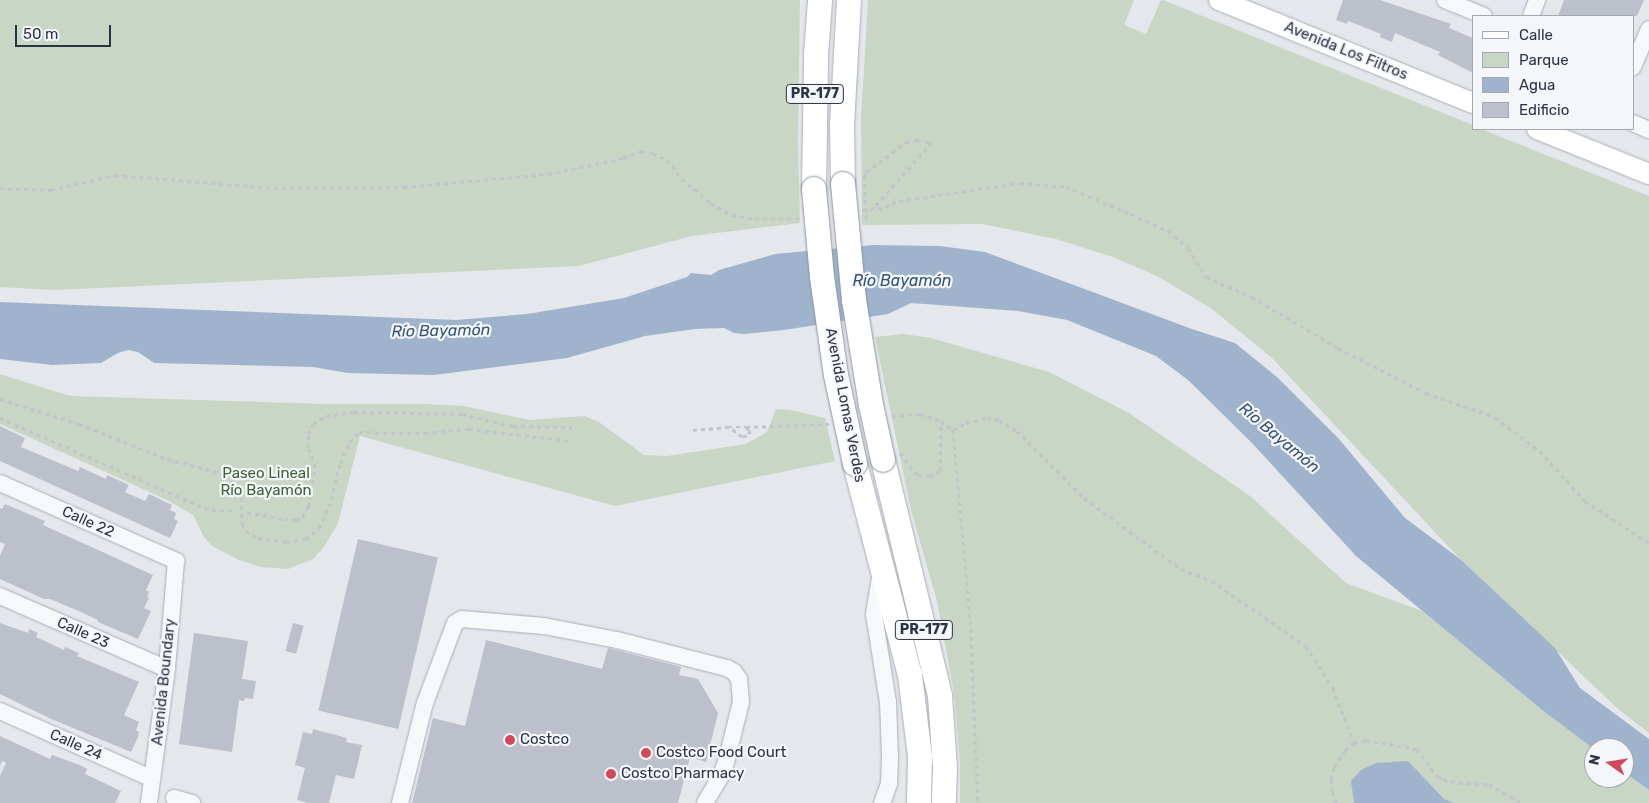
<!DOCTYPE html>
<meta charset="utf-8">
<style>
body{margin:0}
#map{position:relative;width:1649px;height:803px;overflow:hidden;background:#e4e7ec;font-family:Rubik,sans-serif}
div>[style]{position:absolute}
.green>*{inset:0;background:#c9d6c5}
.water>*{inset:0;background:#9fb4cc}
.building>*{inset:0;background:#bbc0ca;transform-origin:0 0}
.path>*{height:2.5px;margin-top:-1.25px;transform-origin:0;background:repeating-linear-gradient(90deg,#c2c5cb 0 4px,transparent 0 8px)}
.roads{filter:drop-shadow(0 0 1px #a9aeb7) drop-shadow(0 0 1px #a9aeb7)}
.minor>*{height:16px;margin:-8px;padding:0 8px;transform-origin:8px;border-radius:8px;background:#f7f8fa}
.major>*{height:20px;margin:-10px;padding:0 10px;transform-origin:10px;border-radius:10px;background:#fff}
.highway>*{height:24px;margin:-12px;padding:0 12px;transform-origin:12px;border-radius:12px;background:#fff}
.path-bridge>*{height:2.5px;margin-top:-1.25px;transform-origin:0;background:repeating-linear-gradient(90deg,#c2c5cb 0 4px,transparent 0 8px)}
.bridges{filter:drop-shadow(0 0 1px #8b94a3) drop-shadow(0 0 1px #8b94a3)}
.highway-bridge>*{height:24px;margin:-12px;padding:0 12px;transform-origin:12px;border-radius:12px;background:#fff}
.dots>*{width:14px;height:14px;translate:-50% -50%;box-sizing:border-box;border:2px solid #f4f6f9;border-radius:50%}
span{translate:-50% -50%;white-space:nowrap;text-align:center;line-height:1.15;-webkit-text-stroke:4.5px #f4f6f9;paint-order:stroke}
.shield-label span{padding:1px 4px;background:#f4f6f9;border:1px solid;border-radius:4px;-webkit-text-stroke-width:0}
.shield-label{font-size:14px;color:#2b3445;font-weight:700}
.street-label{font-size:15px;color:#2b3445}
.park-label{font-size:15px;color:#3f6138}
.poi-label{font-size:15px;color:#2b3445}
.left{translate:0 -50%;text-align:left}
.water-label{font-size:16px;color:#34527a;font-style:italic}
.legend{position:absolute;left:1472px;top:15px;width:162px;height:115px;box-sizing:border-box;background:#f4f6f9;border:1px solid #a4a8b1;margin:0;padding:6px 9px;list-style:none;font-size:15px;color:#2b3445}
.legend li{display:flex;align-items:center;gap:10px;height:25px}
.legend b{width:25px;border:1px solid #a4a8b1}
.north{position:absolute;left:1584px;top:738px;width:50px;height:50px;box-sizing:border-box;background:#f4f6f9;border:1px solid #a4a8b1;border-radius:50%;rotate:283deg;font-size:14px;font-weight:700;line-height:20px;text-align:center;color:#2b3445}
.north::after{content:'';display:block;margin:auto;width:18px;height:22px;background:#d1495b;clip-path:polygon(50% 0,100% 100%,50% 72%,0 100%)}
.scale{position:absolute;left:15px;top:25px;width:96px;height:22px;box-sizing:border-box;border:2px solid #2b3445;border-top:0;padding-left:6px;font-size:15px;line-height:18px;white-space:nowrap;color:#2b3445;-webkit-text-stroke:4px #f4f6f9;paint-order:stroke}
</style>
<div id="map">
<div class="green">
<div style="clip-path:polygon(0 0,800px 0,798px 144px,800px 223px,692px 236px,579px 266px,53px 290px,0 287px)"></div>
<div style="clip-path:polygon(868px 0,1134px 0,1124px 25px,1146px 34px,1161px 0,1163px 0,1473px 125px,1473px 129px,1481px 129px,1649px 196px,1649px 733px,1617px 708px,1460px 559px,1272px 358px,1212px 309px,1157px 276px,1113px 257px,1056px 239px,982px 224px,862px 225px,861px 119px)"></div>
<div style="clip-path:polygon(903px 334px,931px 338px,1049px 372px,1129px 413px,1250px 496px,1346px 583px,1422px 611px,1542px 710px,1594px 749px,1594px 778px,1624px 778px,1624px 772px,1649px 790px,1649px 803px,960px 803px,960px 761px,954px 693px,937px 601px,911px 510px,875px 337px)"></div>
<div style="clip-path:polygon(0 374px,70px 396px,326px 404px,424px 404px,463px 406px,530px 420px,584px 416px,599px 422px,644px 455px,667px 456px,746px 444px,767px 432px,776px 409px,790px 410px,825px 418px,835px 461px,615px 506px,360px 436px,338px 523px,324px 547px,313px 559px,288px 569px,261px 567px,239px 560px,212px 546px,204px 537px,193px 515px,167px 500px,0 424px)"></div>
</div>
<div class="water">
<div style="clip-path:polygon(873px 245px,940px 246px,985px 252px,1192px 329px,1235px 343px,1278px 378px,1339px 439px,1405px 518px,1460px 559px,1555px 648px,1580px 688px,1649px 739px,1649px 790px,1624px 772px,1624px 748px,1594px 749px,1542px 710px,1356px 556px,1251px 442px,1188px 380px,1156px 356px,1067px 320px,1018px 311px,911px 303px,888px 314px,784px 330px,744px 334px,734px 333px,724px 328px,695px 329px,645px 336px,567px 358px,434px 375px,348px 373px,313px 367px,154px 363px,138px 352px,128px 350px,118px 353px,101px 363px,52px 365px,0 359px,0 302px,456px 320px,527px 314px,624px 298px,687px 277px,691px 273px,711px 275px,719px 270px,775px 254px)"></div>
<div style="clip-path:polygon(1408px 761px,1444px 799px,1453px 803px,1354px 803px,1351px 781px,1361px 770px,1376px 763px)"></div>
</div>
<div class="building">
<div style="clip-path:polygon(1343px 0,1380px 0,1451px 24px,1449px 28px,1473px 38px,1473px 73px,1438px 55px,1440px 52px,1395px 33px,1392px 42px,1380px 37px,1381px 34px,1348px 21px,1347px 24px,1336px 20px)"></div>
<div style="clip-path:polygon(1564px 0,1644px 0,1637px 16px,1558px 16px)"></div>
<div style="clip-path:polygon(0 426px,25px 438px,21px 447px,78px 471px,80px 467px,106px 479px,107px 475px,129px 485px,125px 492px,145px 501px,149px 494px,172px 505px,170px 510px,176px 513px,174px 519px,178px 521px,170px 538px,0 461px)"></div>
<div style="clip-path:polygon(5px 504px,45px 521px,43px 525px,153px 575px,146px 590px,149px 592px,147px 597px,149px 598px,144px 608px,151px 611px,138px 639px,98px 622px,98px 620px,81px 612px,50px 599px,44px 599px,0 579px,0 556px,5px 544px,0 542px,0 508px,2px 509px)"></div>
<div style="left:358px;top:539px;width:82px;height:176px;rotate:13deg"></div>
<div style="clip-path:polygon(0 623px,28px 633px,29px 629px,38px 633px,36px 637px,64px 650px,65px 647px,79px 653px,77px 656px,139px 682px,124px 715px,139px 722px,136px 730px,139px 732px,138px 737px,131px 752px,49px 718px,0 694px)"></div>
<div style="left:293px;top:623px;width:11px;height:29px;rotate:15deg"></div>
<div style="clip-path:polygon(194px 633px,248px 641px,242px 679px,256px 681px,253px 699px,245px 698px,244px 701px,239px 700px,232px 752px,179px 744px)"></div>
<div style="clip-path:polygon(486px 640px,602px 669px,608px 648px,681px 667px,679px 675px,698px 679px,718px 713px,706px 762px,690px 757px,678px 803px,412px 803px,433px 718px,465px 726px)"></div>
<div style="clip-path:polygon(313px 729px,347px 738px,346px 742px,362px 745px,354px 779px,336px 775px,329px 803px,308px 803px,297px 800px,305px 768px,295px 765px,303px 732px,312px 734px)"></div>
<div style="clip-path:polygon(0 736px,50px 759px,52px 755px,82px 766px,87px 769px,85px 774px,121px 791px,115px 803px,0 803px,0 776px,6px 763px,2px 761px,0 766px)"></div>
</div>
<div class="path">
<div style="left:866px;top:172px;width:50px;rotate:-36.9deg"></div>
<div style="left:906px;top:142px;width:11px;rotate:-10deg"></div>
<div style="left:917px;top:140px;width:15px;rotate:11deg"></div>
<div style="left:932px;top:143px;width:87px;rotate:131.7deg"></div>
<div style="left:0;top:188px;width:51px;rotate:2.2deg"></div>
<div style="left:51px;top:190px;width:66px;rotate:-13.2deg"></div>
<div style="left:115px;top:175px;width:160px;rotate:4.7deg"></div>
<div style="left:274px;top:188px;width:130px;rotate:-0.4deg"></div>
<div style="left:404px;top:187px;width:145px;rotate:-5.2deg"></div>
<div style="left:548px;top:174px;width:77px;rotate:-12deg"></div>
<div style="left:623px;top:158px;width:19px;rotate:-21deg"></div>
<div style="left:641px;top:151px;width:12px;rotate:9deg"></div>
<div style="left:653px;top:153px;width:16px;rotate:27deg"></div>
<div style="left:667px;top:160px;width:24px;rotate:52deg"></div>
<div style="left:682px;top:179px;width:38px;rotate:40deg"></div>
<div style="left:711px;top:203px;width:24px;rotate:30deg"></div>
<div style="left:732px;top:215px;width:23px;rotate:10deg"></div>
<div style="left:755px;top:219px;width:45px"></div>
<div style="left:862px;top:210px;width:23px;rotate:-7deg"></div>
<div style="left:885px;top:207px;width:15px;rotate:-23deg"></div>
<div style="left:899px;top:201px;width:122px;rotate:-8.5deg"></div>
<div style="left:1020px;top:183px;width:46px;rotate:5deg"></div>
<div style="left:1066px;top:187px;width:70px;rotate:22.6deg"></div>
<div style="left:1131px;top:214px;width:41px;rotate:24.7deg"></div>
<div style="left:1168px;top:231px;width:26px;rotate:40deg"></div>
<div style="left:1188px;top:248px;width:34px;rotate:58deg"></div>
<div style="left:1206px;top:277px;width:50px;rotate:23.5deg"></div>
<div style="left:1252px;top:297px;width:100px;rotate:30.7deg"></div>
<div style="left:1338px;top:348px;width:99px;rotate:27.1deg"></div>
<div style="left:1426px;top:393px;width:73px;rotate:19.2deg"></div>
<div style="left:1495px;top:417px;width:56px;rotate:37.1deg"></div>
<div style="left:1540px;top:451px;width:67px;rotate:48deg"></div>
<div style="left:1585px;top:501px;width:77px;rotate:33.3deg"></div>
<div style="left:0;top:399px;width:83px;rotate:17.6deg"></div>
<div style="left:79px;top:424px;width:95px;rotate:21.7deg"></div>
<div style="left:167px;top:459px;width:61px;rotate:14.3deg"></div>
<div style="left:226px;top:474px;width:23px;rotate:45deg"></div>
<div style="left:242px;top:490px;width:34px;rotate:90deg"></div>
<div style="left:242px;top:524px;width:8px;rotate:60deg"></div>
<div style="left:246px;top:531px;width:14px;rotate:30deg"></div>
<div style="left:258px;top:538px;width:28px;rotate:8deg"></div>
<div style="left:286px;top:542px;width:19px;rotate:-9deg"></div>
<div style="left:305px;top:539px;width:18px;rotate:-38deg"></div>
<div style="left:319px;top:528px;width:23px;rotate:-65deg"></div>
<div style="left:329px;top:507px;width:45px;rotate:-76deg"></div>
<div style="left:340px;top:463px;width:23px;rotate:-65deg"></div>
<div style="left:350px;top:442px;width:13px;rotate:-48deg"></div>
<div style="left:359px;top:432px;width:66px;rotate:0.9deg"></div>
<div style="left:425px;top:433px;width:44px;rotate:-5.2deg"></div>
<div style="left:469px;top:429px;width:103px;rotate:6.7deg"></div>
<div style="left:892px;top:416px;width:28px;rotate:-4deg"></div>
<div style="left:920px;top:414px;width:22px;rotate:18deg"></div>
<div style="left:941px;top:421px;width:15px;rotate:37deg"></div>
<div style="left:953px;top:430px;width:200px;rotate:84.8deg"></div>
<div style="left:971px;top:629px;width:174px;rotate:87.7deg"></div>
<div style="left:0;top:418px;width:215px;rotate:23.8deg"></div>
<div style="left:197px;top:505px;width:16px;rotate:18deg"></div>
<div style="left:212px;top:510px;width:25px;rotate:2deg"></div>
<div style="left:746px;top:427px;width:83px;rotate:-2.1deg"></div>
<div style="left:693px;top:430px;width:35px;rotate:-5deg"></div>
<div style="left:728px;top:427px;width:18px"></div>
<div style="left:746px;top:427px;width:6px;rotate:39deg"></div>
<div style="left:751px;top:431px;width:6px;rotate:129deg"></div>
<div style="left:747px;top:436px;width:5px;rotate:169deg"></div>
<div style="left:742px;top:437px;width:17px;rotate:-144deg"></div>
<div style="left:953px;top:430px;width:15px;rotate:-28deg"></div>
<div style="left:966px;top:423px;width:22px;rotate:-13deg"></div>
<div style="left:987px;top:418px;width:12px;rotate:9deg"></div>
<div style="left:999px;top:420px;width:21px;rotate:31deg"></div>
<div style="left:1017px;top:431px;width:95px;rotate:45deg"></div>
<div style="left:1084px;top:498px;width:120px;rotate:36.2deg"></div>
<div style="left:1181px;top:569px;width:33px;rotate:21deg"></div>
<div style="left:1212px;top:581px;width:114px;rotate:34.7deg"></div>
<div style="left:1306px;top:646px;width:50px;rotate:57.3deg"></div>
<div style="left:1333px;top:688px;width:59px;rotate:69.1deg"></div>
<div style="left:918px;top:475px;width:11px;rotate:5deg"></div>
<div style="left:929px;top:476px;width:12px;rotate:-24deg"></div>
<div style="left:940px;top:471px;width:50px;rotate:-88.9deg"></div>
<div style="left:247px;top:512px;width:38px;rotate:11deg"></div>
<div style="left:284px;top:519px;width:12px;rotate:5deg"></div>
<div style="left:296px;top:520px;width:7px;rotate:-27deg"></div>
<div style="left:302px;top:517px;width:12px;rotate:-59deg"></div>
<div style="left:308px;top:507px;width:40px;rotate:-80deg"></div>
<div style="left:315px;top:468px;width:21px;rotate:-109deg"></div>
<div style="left:308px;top:448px;width:14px;rotate:-90deg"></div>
<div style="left:308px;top:434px;width:11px;rotate:-63deg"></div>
<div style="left:313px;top:424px;width:15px;rotate:-32deg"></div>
<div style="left:326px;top:416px;width:28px;rotate:-8deg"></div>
<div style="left:354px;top:412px;width:108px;rotate:1.1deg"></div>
<div style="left:462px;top:414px;width:52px;rotate:13.2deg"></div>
<div style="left:513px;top:426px;width:59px;rotate:1deg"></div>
<div style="left:1336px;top:803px;width:12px;rotate:-110deg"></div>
<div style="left:1332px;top:792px;width:13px;rotate:-94deg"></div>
<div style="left:1331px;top:779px;width:12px;rotate:-76deg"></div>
<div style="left:1334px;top:767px;width:20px;rotate:-57deg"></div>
<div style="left:1345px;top:750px;width:11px;rotate:-38deg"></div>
<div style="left:1354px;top:743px;width:12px;rotate:-14deg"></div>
<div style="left:1366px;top:740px;width:52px;rotate:10deg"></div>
<div style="left:1417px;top:749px;width:35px;rotate:53deg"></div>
<div style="left:1438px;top:777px;width:5px;rotate:22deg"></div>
<div style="left:1443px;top:779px;width:16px;rotate:14deg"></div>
<div style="left:1459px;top:783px;width:30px;rotate:2deg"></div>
<div style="left:1489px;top:784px;width:38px;rotate:30deg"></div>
</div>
<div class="roads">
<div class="minor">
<div style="left:1445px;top:0;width:42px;rotate:22.3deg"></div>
<div style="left:1531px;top:16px;width:17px;rotate:-69deg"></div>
<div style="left:1633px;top:67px;width:41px;rotate:-67.2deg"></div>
<div style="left:1633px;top:123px;width:17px;rotate:24deg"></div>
<div style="left:0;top:483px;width:193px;rotate:23.9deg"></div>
<div style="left:176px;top:561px;width:108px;rotate:94.8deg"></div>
<div style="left:167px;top:669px;width:135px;rotate:97.7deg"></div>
<div style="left:881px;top:572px;width:43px;rotate:99.5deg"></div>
<div style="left:874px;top:614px;width:89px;rotate:81deg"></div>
<div style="left:888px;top:702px;width:55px;rotate:87.9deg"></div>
<div style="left:890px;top:757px;width:27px;rotate:92deg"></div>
<div style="left:889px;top:784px;width:20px;rotate:110deg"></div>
<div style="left:0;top:596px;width:182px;rotate:23.6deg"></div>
<div style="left:0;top:711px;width:167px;rotate:24deg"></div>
<div style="left:174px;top:798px;width:19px;rotate:16deg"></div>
<div style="left:400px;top:803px;width:103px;rotate:-76deg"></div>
<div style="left:425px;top:703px;width:85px;rotate:-69.4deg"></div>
<div style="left:455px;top:623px;width:8px;rotate:-30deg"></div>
<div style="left:462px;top:619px;width:82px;rotate:4.9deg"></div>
<div style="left:544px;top:626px;width:74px;rotate:10.9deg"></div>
<div style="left:617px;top:640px;width:114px;rotate:14.3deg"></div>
<div style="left:727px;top:668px;width:8px;rotate:30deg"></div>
<div style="left:734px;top:672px;width:9px;rotate:54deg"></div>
<div style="left:739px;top:679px;width:23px;rotate:85deg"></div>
<div style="left:741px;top:702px;width:62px;rotate:104deg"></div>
<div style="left:726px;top:762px;width:15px;rotate:110deg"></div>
<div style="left:721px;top:776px;width:31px;rotate:121deg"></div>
</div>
<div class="major">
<div style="left:1219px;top:0;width:274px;rotate:22.1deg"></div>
<div style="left:1537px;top:129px;width:121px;rotate:21.9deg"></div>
</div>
<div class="highway">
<div style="left:843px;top:184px;width:59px;rotate:-91deg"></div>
<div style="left:842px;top:125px;width:125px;rotate:-86.8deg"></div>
<div style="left:814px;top:189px;width:134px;rotate:-89.1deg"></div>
<div style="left:816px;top:55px;width:55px;rotate:-85.8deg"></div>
<div style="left:883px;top:460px;width:243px;rotate:76.4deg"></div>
<div style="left:940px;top:696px;width:72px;rotate:86deg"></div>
<div style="left:945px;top:768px;width:35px;rotate:92deg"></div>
<div style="left:855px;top:464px;width:218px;rotate:75.4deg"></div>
<div style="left:910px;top:675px;width:83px;rotate:83deg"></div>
<div style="left:920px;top:757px;width:46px;rotate:91.2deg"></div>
</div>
</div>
<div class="path-bridge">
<div style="left:866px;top:220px;width:43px;rotate:-92.7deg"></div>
<div style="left:864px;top:177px;width:5px;rotate:-68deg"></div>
<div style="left:900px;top:453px;width:28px;rotate:51deg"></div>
</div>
<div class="bridges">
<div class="highway-bridge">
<div style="left:843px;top:184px;width:117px;rotate:84.6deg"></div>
<div style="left:854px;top:300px;width:106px;rotate:80.8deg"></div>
<div style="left:871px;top:405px;width:56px;rotate:77.7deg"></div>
<div style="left:814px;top:189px;width:88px;rotate:84.8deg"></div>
<div style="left:822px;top:277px;width:99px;rotate:81.9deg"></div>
<div style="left:836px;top:375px;width:91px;rotate:77.9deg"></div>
</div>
</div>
<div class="dots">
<div style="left:510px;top:740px;background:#d1495b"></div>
<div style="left:646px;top:753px;background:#d1495b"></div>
<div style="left:611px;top:774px;background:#d1495b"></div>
</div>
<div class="shield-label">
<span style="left:815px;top:94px">PR-177</span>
<span style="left:924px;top:630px">PR-177</span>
</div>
<div class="street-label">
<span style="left:1346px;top:51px;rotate:22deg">Avenida Los Filtros</span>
<span style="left:845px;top:405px;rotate:79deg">Avenida Lomas Verdes</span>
<span style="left:88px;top:522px;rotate:24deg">Calle 22</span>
<span style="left:83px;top:633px;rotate:24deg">Calle 23</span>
<span style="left:164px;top:682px;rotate:-84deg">Avenida Boundary</span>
<span style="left:76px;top:745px;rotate:24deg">Calle 24</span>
</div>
<div class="park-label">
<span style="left:266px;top:482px">Paseo Lineal<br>Río Bayamón</span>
</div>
<div class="poi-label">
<span class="left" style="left:520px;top:740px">Costco</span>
<span class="left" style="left:656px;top:753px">Costco Food Court</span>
<span class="left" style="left:621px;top:774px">Costco Pharmacy</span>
</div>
<div class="water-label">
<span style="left:902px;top:281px">Río Bayamón</span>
<span style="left:441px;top:331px;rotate:-1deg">Río Bayamón</span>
<span style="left:1279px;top:438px;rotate:40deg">Río Bayamón</span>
</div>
<ul class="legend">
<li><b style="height:6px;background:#fff"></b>Calle</li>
<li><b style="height:14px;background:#c9d6c5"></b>Parque</li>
<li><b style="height:14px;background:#9fb4cc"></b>Agua</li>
<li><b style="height:14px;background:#bbc0ca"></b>Edificio</li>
</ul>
<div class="north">N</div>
<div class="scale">50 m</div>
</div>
